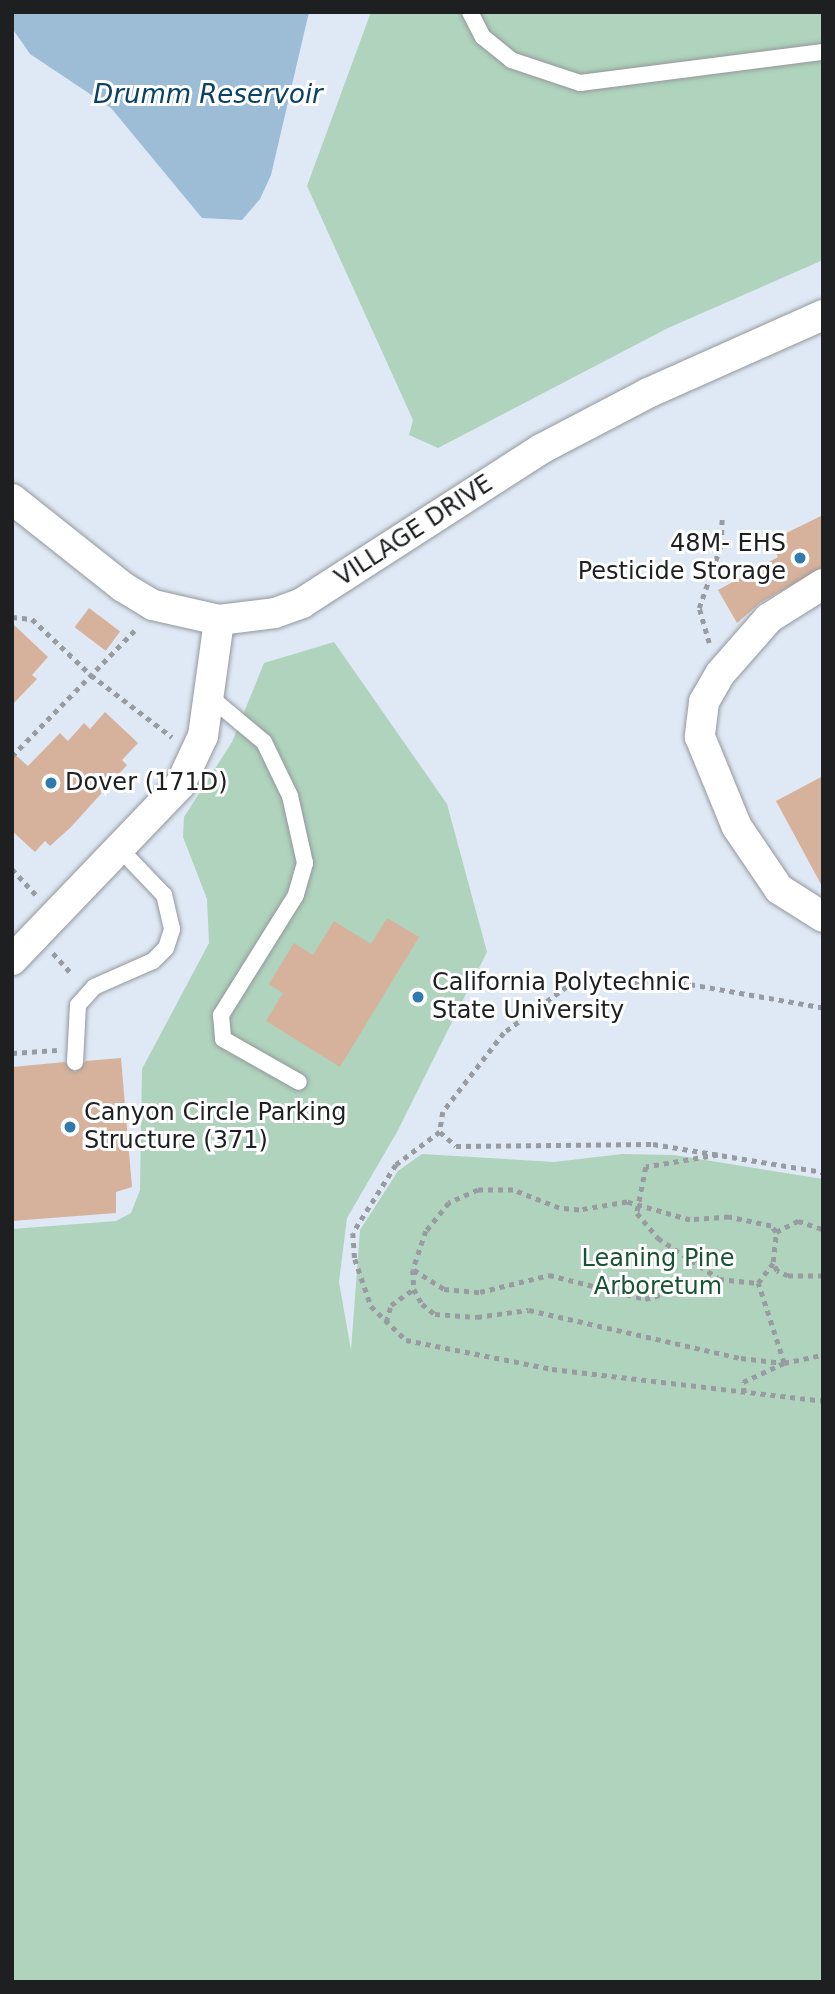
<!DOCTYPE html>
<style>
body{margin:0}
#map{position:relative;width:835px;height:1994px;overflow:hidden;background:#eff3f9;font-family:"DejaVu Sans",sans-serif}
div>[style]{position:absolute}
.built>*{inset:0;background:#dfe9f5;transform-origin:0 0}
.green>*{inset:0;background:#afd3bc}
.water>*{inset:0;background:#9dbdd7}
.building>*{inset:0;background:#d6b29c;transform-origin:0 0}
.path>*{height:4.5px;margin-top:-2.25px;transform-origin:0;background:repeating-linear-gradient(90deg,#989ca0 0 5px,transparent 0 10px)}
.roads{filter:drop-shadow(0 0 2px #93979c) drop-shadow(0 0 2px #93979c)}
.lane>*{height:16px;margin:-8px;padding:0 8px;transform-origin:8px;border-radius:8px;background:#fff}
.street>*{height:30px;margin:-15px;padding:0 15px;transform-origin:15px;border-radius:15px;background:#fff}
.dots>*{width:19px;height:19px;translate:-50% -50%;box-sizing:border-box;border:4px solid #fff;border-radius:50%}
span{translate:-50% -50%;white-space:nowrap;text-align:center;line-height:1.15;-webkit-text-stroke:6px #fff;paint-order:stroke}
.street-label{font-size:24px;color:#1d1f21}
.poi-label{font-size:24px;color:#1d1f21}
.right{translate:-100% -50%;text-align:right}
.left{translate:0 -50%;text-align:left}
.park-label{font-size:24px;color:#175334}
.water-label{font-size:26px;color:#094265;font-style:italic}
.frame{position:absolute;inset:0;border:14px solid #1d1f21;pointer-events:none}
</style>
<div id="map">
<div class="built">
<div style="left:12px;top:12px;width:811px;height:1970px"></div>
</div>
<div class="green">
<div style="clip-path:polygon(371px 12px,823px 12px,823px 260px,668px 328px,438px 448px,409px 435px,413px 420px,307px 186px)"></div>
<div style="clip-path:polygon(334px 642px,447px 804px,487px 952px,397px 1132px,347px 1218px,339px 1282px,351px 1350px,360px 1230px,398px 1171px,422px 1154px,554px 1162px,622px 1154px,674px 1155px,823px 1179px,823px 1982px,12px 1982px,12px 1229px,116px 1221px,131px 1213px,140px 1190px,142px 1069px,209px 943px,207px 899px,183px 837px,184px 817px,232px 742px,264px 663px)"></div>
</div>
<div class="water">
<div style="clip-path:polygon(12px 12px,309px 12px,271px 175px,260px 199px,242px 220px,202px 218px,111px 108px,30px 54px,12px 28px)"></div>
</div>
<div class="building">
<div style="clip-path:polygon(823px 515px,823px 567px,760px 603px,737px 623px,718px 590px,778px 557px,770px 541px)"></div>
<div style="left:89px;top:608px;width:39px;height:24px;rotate:37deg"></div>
<div style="clip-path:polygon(12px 623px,48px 657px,32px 675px,37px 679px,12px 705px)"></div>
<div style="clip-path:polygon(105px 712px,138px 743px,122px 760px,127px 765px,71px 827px,50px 846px,45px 841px,35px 852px,12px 831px,12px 752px,28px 766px,60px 733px,68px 741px,84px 723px,90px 729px)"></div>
<div style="clip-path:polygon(823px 776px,823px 888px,776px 801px)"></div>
<div style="clip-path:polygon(387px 918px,419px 937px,340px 1067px,266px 1021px,283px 993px,269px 984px,294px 943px,313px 955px,334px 921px,371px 944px)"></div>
<div style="clip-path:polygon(121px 1058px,132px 1187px,116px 1192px,116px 1213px,12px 1221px,12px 1067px,65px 1062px,75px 1072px,86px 1061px)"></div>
</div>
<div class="path">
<div style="left:12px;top:617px;width:20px;rotate:6deg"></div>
<div style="left:32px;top:619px;width:81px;rotate:43.5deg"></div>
<div style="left:91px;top:675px;width:102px;rotate:37.4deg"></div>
<div style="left:709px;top:643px;width:36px;rotate:-106deg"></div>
<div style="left:699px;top:608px;width:67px;rotate:-70.8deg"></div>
<div style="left:721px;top:545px;width:28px;rotate:-88deg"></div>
<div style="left:12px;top:756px;width:177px;rotate:-45.7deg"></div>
<div style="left:12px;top:869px;width:38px;rotate:47deg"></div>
<div style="left:53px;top:953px;width:27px;rotate:48deg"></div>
<div style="left:823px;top:1008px;width:155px;rotate:-170deg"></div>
<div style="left:670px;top:981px;width:103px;rotate:176.7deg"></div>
<div style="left:567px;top:987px;width:78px;rotate:143.9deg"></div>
<div style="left:504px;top:1033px;width:100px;rotate:127.7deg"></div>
<div style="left:443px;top:1112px;width:20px;rotate:99deg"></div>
<div style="left:440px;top:1132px;width:21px;rotate:41deg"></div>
<div style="left:456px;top:1146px;width:197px;rotate:-0.6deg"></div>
<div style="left:653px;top:1144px;width:172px;rotate:9.4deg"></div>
<div style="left:12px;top:1053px;width:45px;rotate:-3.8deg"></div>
<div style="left:440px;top:1132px;width:55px;rotate:143.1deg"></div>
<div style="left:396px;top:1165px;width:80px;rotate:122.3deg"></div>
<div style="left:353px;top:1233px;width:26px;rotate:86deg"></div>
<div style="left:355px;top:1259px;width:50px;rotate:71.2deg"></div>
<div style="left:371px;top:1306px;width:49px;rotate:44.2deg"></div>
<div style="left:406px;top:1340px;width:149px;rotate:11.2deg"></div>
<div style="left:552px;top:1369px;width:273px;rotate:6.7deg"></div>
<div style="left:718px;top:1155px;width:73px;rotate:170.5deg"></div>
<div style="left:646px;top:1167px;width:47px;rotate:101.1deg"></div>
<div style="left:637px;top:1213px;width:33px;rotate:50deg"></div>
<div style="left:658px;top:1238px;width:72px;rotate:33.7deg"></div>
<div style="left:776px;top:1232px;width:25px;rotate:-27deg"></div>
<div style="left:798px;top:1221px;width:26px;rotate:18deg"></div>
<div style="left:414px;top:1270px;width:36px;rotate:32deg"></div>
<div style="left:444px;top:1289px;width:36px;rotate:5deg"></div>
<div style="left:480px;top:1292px;width:71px;rotate:-13.8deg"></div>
<div style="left:549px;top:1275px;width:99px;rotate:14deg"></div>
<div style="left:645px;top:1299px;width:77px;rotate:-15.1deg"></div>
<div style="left:719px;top:1279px;width:39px;rotate:6deg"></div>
<div style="left:758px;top:1283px;width:25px;rotate:-53deg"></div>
<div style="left:823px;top:1276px;width:35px;rotate:180deg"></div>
<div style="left:788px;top:1276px;width:12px;rotate:-156deg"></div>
<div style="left:777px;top:1271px;width:10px;rotate:-114deg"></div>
<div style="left:773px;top:1262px;width:30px;rotate:-84deg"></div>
<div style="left:776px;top:1232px;width:8px;rotate:-130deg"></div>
<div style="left:771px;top:1226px;width:43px;rotate:-167.9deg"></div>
<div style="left:729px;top:1217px;width:39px;rotate:176deg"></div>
<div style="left:690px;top:1220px;width:66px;rotate:-164.1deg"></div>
<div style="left:627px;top:1202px;width:49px;rotate:170.5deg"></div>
<div style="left:579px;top:1210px;width:20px;rotate:-174deg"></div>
<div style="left:559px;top:1208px;width:49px;rotate:-158.6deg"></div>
<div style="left:513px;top:1190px;width:35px;rotate:180deg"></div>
<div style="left:478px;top:1190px;width:32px;rotate:156deg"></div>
<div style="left:449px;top:1203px;width:36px;rotate:129deg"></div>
<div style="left:426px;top:1231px;width:41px;rotate:108.4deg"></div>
<div style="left:413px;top:1270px;width:19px;rotate:87deg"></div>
<div style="left:414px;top:1289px;width:17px;rotate:62deg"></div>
<div style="left:422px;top:1304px;width:16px;rotate:38deg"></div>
<div style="left:435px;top:1314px;width:42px;rotate:4.1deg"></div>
<div style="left:477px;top:1317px;width:52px;rotate:-7.7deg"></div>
<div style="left:529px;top:1310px;width:217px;rotate:12.8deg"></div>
<div style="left:741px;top:1358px;width:43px;rotate:6.6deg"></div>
<div style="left:784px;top:1363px;width:40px;rotate:-12deg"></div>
<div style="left:386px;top:1322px;width:18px;rotate:-74deg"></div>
<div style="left:391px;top:1305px;width:28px;rotate:-35deg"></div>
<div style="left:744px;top:1393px;width:11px;rotate:-95deg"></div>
<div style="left:743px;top:1382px;width:45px;rotate:-24.9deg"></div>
<div style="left:784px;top:1363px;width:84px;rotate:-108deg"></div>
</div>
<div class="roads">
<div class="lane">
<div style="left:470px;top:12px;width:28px;rotate:63deg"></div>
<div style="left:483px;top:37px;width:36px;rotate:39deg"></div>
<div style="left:511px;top:60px;width:73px;rotate:18.4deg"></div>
<div style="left:580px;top:83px;width:245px;rotate:-7.3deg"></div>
<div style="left:210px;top:697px;width:70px;rotate:39.8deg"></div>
<div style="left:264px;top:742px;width:60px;rotate:64.3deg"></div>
<div style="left:290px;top:796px;width:69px;rotate:77.4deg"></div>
<div style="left:305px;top:863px;width:33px;rotate:106deg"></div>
<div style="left:296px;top:895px;width:142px;rotate:122deg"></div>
<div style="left:221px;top:1015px;width:24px;rotate:85deg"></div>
<div style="left:223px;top:1039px;width:87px;rotate:29.5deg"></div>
<div style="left:75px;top:1062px;width:57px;rotate:-87deg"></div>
<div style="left:78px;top:1005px;width:24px;rotate:-48deg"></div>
<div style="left:94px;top:987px;width:64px;rotate:-23.8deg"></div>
<div style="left:153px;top:961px;width:18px;rotate:-45deg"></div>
<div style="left:166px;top:948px;width:20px;rotate:-72deg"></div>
<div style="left:172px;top:929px;width:35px;rotate:-103deg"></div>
<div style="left:164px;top:895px;width:64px;rotate:-133.7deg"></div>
</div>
<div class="street">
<div style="left:12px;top:499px;width:142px;rotate:38.4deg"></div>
<div style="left:123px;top:587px;width:35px;rotate:31deg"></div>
<div style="left:153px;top:605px;width:68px;rotate:12.8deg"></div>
<div style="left:219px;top:620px;width:56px;rotate:-7.1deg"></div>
<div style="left:275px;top:613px;width:29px;rotate:-20deg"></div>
<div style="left:302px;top:603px;width:284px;rotate:-32.8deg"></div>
<div style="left:541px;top:449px;width:121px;rotate:-27.6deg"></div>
<div style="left:648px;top:393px;width:192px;rotate:-24deg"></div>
<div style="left:823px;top:584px;width:64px;rotate:147.8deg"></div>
<div style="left:769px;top:618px;width:74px;rotate:131.2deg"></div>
<div style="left:720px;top:674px;width:32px;rotate:120deg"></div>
<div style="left:704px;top:702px;width:35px;rotate:97deg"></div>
<div style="left:700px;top:737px;width:97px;rotate:67.7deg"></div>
<div style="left:737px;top:827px;width:75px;rotate:55.9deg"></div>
<div style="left:779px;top:889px;width:52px;rotate:32.5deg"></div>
<div style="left:12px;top:960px;width:243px;rotate:-46.2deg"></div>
<div style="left:180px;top:785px;width:54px;rotate:-64.9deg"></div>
<div style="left:203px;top:736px;width:117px;rotate:-82.1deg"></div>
</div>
</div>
<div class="dots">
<div style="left:800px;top:558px;background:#307aae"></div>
<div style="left:51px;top:783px;background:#307aae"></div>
<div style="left:418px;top:997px;background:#307aae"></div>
<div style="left:70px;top:1127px;background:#307aae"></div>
</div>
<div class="street-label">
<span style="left:414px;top:531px;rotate:-33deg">VILLAGE DRIVE</span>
</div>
<div class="poi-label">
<span class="right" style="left:786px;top:558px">48M- EHS<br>Pesticide Storage</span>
<span class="left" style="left:65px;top:783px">Dover (171D)</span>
<span class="left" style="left:432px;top:997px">California Polytechnic<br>State University</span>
<span class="left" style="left:84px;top:1127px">Canyon Circle Parking<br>Structure (371)</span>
</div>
<div class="park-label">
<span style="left:658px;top:1273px">Leaning Pine<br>Arboretum</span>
</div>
<div class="water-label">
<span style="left:208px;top:95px">Drumm Reservoir</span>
</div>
<div class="frame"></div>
</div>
